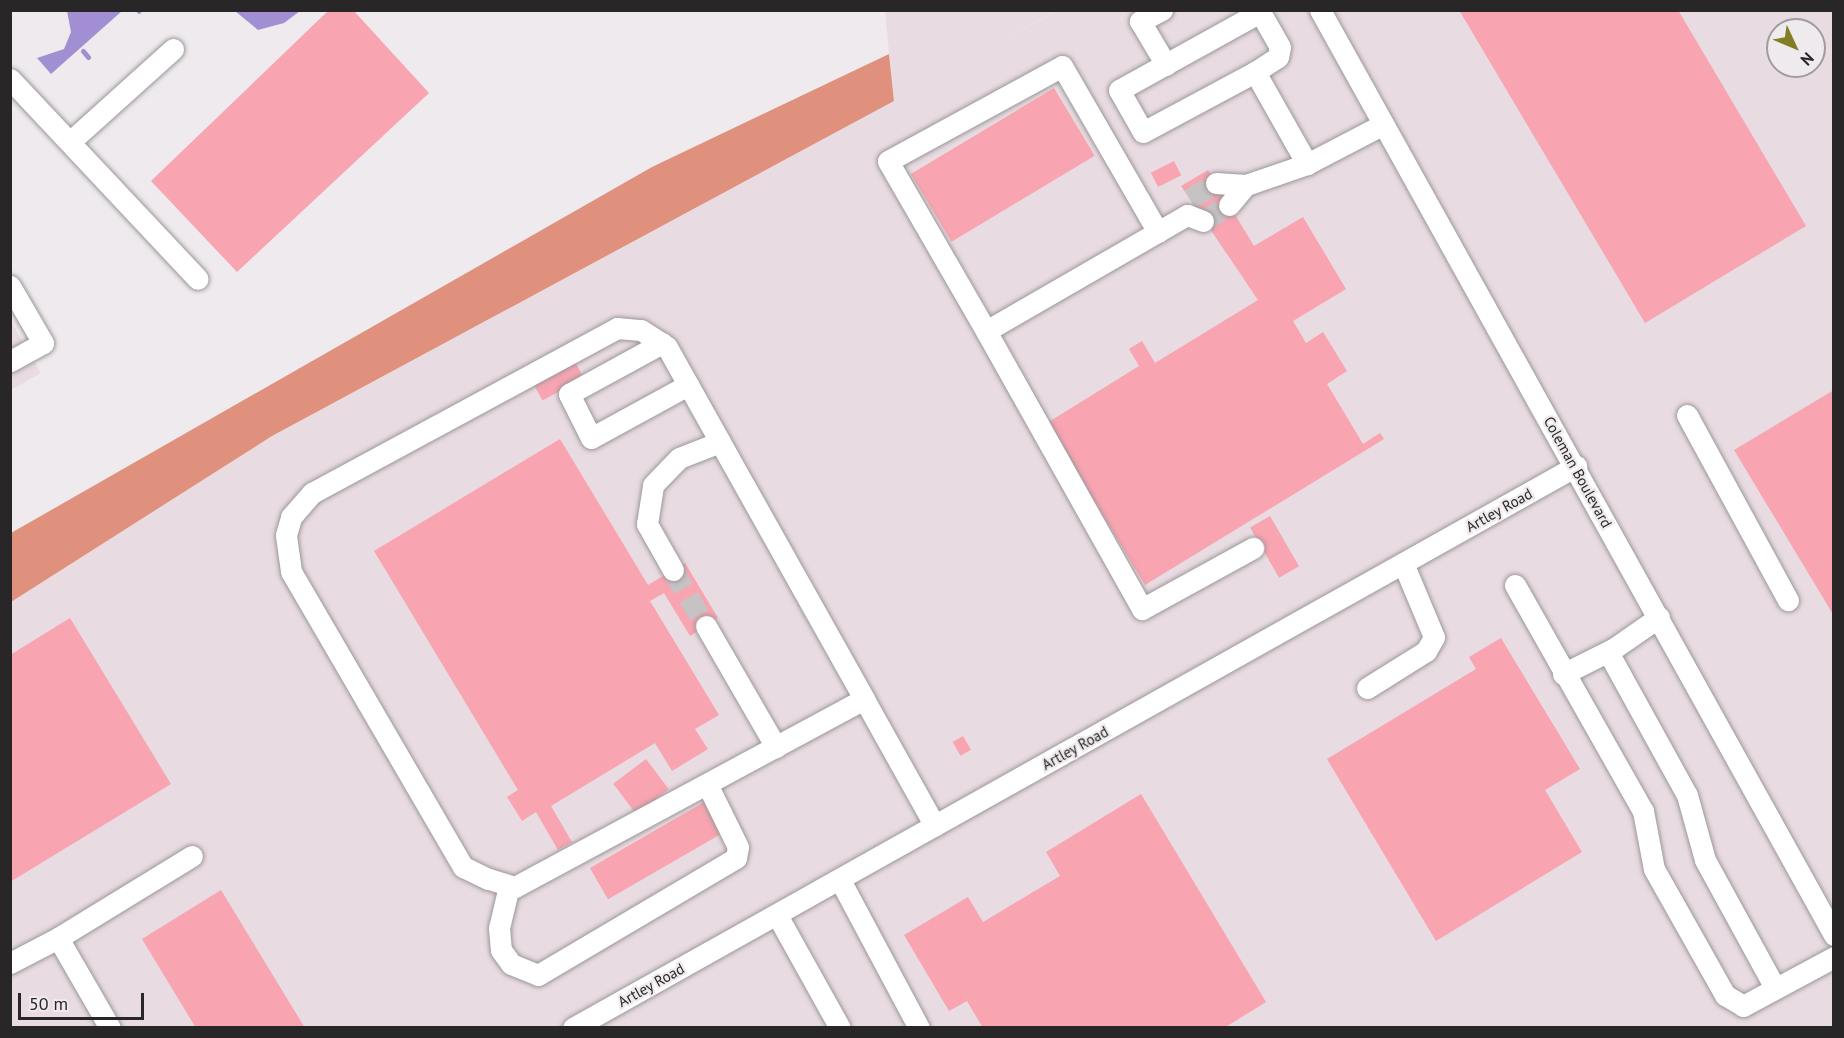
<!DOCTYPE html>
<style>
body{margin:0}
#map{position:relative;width:1844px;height:1038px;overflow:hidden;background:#efeaed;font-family:"PT Sans",sans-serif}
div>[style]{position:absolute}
.built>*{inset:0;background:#e8dbe1}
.forest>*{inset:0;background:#e0917e}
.water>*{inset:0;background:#a28fd3}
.stream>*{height:5px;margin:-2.5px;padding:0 2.5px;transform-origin:2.5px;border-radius:2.5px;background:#a28fd3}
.building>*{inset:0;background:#f8a4b1;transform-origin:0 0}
.minor-tunnel>*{height:21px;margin-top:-10.5px;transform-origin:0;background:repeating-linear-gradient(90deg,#c7c3c5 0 21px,transparent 0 31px)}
.roads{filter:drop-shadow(0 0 2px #9b9799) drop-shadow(0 0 2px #9b9799)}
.minor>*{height:21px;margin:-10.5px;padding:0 10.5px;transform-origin:10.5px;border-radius:10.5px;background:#fff}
span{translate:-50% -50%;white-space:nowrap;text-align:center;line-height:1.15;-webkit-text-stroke:4.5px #efeaed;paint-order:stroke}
.street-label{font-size:15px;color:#282627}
.frame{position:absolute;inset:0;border:12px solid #282627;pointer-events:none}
.north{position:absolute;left:1766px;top:18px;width:60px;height:60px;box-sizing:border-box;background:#efeaed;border:2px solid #9f9c9e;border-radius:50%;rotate:134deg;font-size:16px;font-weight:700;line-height:24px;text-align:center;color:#282627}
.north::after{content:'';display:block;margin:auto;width:21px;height:27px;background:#817e26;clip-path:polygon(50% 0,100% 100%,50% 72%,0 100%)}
.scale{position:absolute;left:18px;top:993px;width:126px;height:27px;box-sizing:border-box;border:3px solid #282627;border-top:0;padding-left:8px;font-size:18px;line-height:21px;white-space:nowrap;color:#282627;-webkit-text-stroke:4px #efeaed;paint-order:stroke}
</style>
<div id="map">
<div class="built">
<div style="clip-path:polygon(evenodd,1058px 10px,1833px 11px,1833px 1027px,11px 1028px,11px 602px,272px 436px,894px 101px,885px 11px,1055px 11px,982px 52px,1058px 10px,1778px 30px,1814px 30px,1814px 66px,1778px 66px,1778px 30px)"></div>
<div style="clip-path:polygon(10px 320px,41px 373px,11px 390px,10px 390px)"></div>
</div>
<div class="forest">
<div style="clip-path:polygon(889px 54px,894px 101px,272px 436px,11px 602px,11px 533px,652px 167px)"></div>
</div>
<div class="water">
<div style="clip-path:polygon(67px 11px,122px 11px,51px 74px,37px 58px,64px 49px,71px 32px)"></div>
<div style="clip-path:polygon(235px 11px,300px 11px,284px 23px,258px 30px)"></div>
</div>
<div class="stream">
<div style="left:138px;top:10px;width:1px;rotate:45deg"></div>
<div style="left:83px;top:51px;width:8px;rotate:50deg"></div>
</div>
<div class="building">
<div style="clip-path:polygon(329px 10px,353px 10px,429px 93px,237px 272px,151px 181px)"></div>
<div style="clip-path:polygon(1459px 10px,1678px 10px,1806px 226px,1645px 323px)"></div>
<div style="left:1054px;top:88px;width:79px;height:167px;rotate:59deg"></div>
<div style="left:1174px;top:161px;width:16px;height:26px;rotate:63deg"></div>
<div style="clip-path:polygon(1208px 170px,1254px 246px,1303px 217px,1346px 289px,1293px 321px,1306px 343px,1323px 332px,1347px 371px,1327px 384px,1363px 444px,1380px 433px,1384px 439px,1145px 585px,1047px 423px,1139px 366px,1129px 349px,1142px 341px,1155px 363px,1258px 300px,1181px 186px)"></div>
<div style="left:575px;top:362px;width:18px;height:47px;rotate:61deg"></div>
<div style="clip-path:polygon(1834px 390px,1834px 616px,1734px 450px)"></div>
<div style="clip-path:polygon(560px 439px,648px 585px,685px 563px,718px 618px,690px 636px,664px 593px,650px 601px,719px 715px,695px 729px,708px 749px,672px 771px,655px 743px,551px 806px,572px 842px,558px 850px,536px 812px,522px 821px,507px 797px,518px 790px,374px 551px)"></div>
<div style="left:1270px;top:516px;width:58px;height:23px;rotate:60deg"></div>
<div style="clip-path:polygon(70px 618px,171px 784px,10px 882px,10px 655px)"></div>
<div style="clip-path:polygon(1501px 638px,1580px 769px,1545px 790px,1582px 852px,1436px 941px,1327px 759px,1476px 669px,1469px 657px)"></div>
<div style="left:963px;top:736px;width:16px;height:12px;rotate:60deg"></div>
<div style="left:646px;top:759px;width:38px;height:41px;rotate:53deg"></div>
<div style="clip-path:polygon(1141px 794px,1266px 1002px,1224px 1028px,983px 1028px,967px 1001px,949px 1011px,904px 935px,968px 897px,983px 922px,1060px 876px,1046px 852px)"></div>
<div style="left:706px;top:801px;width:36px;height:134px;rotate:60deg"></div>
<div style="clip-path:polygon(221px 890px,305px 1028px,196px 1028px,142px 939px)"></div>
</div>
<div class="minor-tunnel">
<div style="left:1190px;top:199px;width:31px;rotate:-32deg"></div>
<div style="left:1203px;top:221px;width:31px;rotate:-32deg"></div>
<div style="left:673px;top:570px;width:65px;rotate:59.5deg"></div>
</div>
<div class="roads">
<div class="minor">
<div style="left:1162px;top:10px;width:25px;rotate:153deg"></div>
<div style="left:1140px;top:21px;width:51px;rotate:59.4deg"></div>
<div style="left:1320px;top:10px;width:1058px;rotate:60.94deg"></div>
<div style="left:1255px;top:72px;width:27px;rotate:-33deg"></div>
<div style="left:1278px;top:57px;width:10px;rotate:-79deg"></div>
<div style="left:1280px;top:47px;width:40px;rotate:-119.7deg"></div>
<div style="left:1260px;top:12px;width:161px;rotate:151deg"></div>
<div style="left:1119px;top:90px;width:48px;rotate:60.3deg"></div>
<div style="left:1143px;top:132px;width:127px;rotate:-28.2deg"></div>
<div style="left:1255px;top:72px;width:106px;rotate:60.5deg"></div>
<div style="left:1307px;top:164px;width:85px;rotate:-27.5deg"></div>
<div style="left:10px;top:79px;width:274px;rotate:46.8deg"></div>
<div style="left:72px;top:140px;width:136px;rotate:-42deg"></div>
<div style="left:1216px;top:183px;width:30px;rotate:4deg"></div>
<div style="left:1229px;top:205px;width:26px;rotate:-50deg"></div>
<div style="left:1246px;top:185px;width:65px;rotate:-19deg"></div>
<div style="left:1203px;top:221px;width:17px;rotate:-159deg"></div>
<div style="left:1187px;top:215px;width:232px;rotate:150deg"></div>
<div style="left:986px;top:331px;width:319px;rotate:60.7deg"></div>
<div style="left:1142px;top:609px;width:127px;rotate:-28.8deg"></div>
<div style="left:10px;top:286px;width:66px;rotate:59.9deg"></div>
<div style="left:43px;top:343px;width:38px;rotate:151deg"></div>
<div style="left:986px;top:331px;width:196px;rotate:-120deg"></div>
<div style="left:888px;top:161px;width:198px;rotate:-28.6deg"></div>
<div style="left:1062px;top:66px;width:192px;rotate:60deg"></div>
<div style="left:662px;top:343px;width:106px;rotate:151.3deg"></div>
<div style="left:569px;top:394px;width:49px;rotate:63.4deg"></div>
<div style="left:591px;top:438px;width:111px;rotate:-28.7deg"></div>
<div style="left:1687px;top:415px;width:211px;rotate:61.4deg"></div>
<div style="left:673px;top:570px;width:53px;rotate:-119.5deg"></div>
<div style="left:647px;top:524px;width:39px;rotate:-81deg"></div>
<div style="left:653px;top:485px;width:37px;rotate:-46deg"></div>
<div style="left:679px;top:458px;width:44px;rotate:-21.3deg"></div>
<div style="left:1515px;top:585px;width:260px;rotate:60.5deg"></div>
<div style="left:1643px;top:811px;width:59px;rotate:79.3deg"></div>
<div style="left:1654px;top:869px;width:145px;rotate:60.6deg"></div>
<div style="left:1725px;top:995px;width:21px;rotate:31deg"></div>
<div style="left:1743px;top:1006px;width:103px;rotate:-28.3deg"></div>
<div style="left:706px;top:626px;width:140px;rotate:60deg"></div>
<div style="left:1608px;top:652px;width:163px;rotate:61.1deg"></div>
<div style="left:1687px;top:795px;width:67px;rotate:74.5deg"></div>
<div style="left:1705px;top:860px;width:146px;rotate:61.3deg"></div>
<div style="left:1563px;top:674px;width:56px;rotate:-26.6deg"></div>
<div style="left:1613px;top:649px;width:56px;rotate:-34.8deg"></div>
<div style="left:1367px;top:688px;width:70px;rotate:-32.1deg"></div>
<div style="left:1426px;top:651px;width:16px;rotate:-60deg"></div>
<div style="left:1434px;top:637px;width:80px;rotate:-112.7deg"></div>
<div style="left:864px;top:699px;width:396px;rotate:151.7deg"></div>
<div style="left:515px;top:887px;width:28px;rotate:-163deg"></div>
<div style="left:488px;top:879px;width:28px;rotate:-154deg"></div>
<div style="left:463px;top:867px;width:342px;rotate:-120.2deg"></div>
<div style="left:291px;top:571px;width:36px;rotate:-98deg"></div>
<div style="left:286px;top:535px;width:19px;rotate:-74deg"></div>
<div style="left:291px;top:517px;width:32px;rotate:-49deg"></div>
<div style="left:312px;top:493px;width:347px;rotate:-28.4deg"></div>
<div style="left:617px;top:328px;width:24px;rotate:5deg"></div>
<div style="left:641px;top:330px;width:31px;rotate:33deg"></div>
<div style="left:667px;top:347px;width:109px;rotate:60.8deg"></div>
<div style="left:720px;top:442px;width:295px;rotate:60.7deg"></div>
<div style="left:864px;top:699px;width:145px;rotate:60.8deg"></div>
<div style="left:840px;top:880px;width:168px;rotate:61.9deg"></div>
<div style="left:509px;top:886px;width:43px;rotate:103.4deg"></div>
<div style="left:499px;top:928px;width:22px;rotate:85deg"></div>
<div style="left:501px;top:950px;width:17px;rotate:54deg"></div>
<div style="left:511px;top:964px;width:29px;rotate:22deg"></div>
<div style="left:538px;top:975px;width:230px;rotate:-30.6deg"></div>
<div style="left:736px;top:858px;width:11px;rotate:-80deg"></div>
<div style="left:738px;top:847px;width:70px;rotate:-116.2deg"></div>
<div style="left:777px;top:915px;width:129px;rotate:60.9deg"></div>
<div style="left:58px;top:938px;width:157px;rotate:-31.5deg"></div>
<div style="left:10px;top:963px;width:54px;rotate:-27.5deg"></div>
<div style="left:58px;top:938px;width:104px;rotate:60deg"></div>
<div style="left:573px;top:1028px;width:1150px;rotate:-29.26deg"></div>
</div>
</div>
<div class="street-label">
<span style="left:1578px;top:472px;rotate:61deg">Coleman Boulevard</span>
<span style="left:1499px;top:510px;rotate:-29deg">Artley Road</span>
<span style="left:1075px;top:748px;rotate:-29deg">Artley Road</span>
<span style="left:651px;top:985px;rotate:-29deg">Artley Road</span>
</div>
<div class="frame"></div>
<div class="north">N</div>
<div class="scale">50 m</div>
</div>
